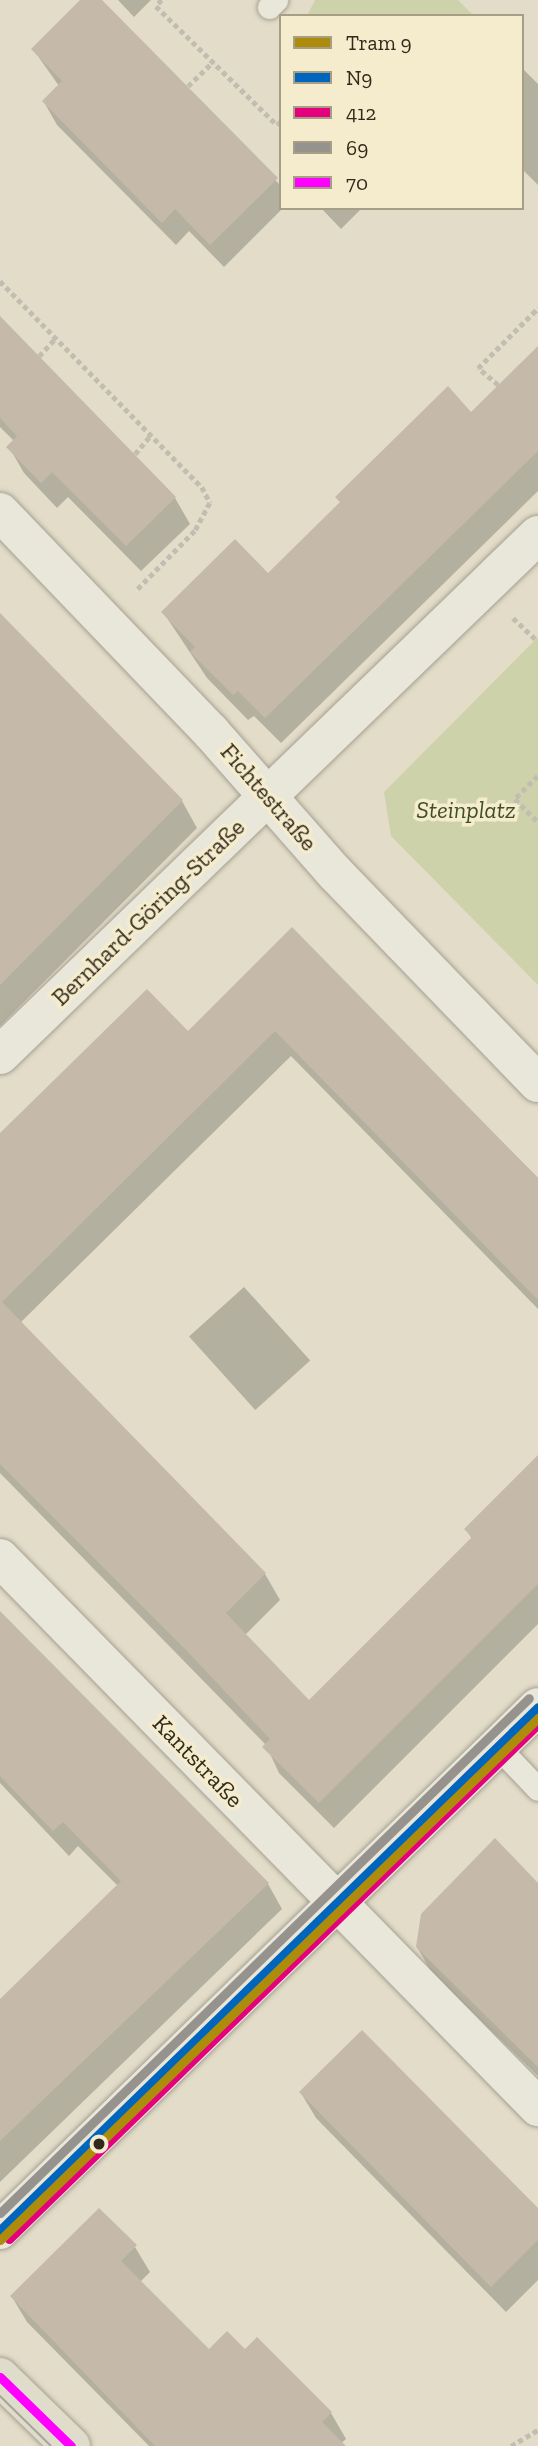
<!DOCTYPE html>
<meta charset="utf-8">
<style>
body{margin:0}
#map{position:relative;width:538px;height:2446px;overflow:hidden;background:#e2dcc8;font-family:"Zilla Slab",serif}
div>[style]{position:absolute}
.green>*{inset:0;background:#ced2aa}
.shadow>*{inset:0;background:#0003;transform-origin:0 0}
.building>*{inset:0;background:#c5baa9}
.path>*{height:4.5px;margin-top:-2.25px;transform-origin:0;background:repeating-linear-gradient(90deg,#c2bdb1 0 5px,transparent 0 8.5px)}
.roads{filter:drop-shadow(0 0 2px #a6a092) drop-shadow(0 0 2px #a6a092)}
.service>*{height:23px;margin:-11.5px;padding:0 11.5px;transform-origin:11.5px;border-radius:11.5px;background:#e9e6da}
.minor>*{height:38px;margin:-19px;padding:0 19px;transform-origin:19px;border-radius:19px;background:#e9e6da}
.tertiary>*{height:38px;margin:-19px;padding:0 19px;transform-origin:19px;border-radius:19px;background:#e9e6da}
.primary>*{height:38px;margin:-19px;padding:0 19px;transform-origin:19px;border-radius:19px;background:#e0dccb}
.tram>*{height:2px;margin:-1px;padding:0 1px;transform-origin:1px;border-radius:1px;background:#a8a59b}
.bus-1>*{height:9px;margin:-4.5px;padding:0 4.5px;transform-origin:4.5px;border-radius:4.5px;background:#0065bd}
.bus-2>*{height:9px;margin:-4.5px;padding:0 4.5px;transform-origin:4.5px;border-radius:4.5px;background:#e5007d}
.bus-3>*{height:9px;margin:-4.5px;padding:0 4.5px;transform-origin:4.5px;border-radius:4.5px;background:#96938f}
.bus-4>*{height:9px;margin:-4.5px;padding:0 4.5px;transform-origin:4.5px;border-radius:4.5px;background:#f0f}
.tram-1>*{height:9px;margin:-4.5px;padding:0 4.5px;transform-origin:4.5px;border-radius:4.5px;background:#ad8b0b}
.dots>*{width:19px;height:19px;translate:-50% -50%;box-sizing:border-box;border:4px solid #f4eccd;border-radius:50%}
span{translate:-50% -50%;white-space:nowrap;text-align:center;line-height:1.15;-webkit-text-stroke:7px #f4eccd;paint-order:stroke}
.street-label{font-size:24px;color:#33291b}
.park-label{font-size:24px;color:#3f4f23;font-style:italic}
.legend{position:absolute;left:279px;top:14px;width:245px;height:196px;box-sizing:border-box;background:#f4eccd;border:2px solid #a79e86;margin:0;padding:9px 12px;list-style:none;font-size:21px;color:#33291b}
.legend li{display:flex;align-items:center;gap:14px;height:35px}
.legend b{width:35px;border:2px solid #a79e86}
</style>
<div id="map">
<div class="green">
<div style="clip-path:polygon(315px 0,458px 0,474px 16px,307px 16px)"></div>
<div style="clip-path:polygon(538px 637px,538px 985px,391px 836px,384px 792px)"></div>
</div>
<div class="shadow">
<div style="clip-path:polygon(83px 0,100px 0,281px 186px,283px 208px,224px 267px,189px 231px,176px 245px,57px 125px,44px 102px,59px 86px,33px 49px)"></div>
<div style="clip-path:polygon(118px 0,151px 0,134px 17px)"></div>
<div style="clip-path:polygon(522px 68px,538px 84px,538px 185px,522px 169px)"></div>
<div style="clip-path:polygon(321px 208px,362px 208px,341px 229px)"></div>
<div style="clip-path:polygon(0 319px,175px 498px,190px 524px,141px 571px,68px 497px,57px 508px,24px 473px,9px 447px,14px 441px,0 427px)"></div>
<div style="clip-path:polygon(538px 349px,538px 491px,281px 743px,254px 716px,248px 720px,207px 678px,163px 612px,267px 575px,341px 503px,471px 414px)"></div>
<div style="clip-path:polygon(0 615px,182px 801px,197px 828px,0 1026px)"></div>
<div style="clip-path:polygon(292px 930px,538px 1178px,538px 1309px,291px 1056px,20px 1323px,265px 1574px,280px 1600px,245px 1635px,308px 1703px,472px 1539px,466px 1529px,538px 1457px,538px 1624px,334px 1828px,279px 1773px,266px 1745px,0 1473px,0 1137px,188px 1033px)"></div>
<div style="left:244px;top:1287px;width:99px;height:74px;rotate:48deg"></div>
<div style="clip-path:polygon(0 1613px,268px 1884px,282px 1909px,0 2182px,0 2000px,118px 1886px,78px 1846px,69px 1856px,0 1783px)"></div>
<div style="clip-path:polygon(538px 1885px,538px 2076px,432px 1973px,417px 1947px)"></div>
<div style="clip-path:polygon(301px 2093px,538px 2210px,538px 2280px,506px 2312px,316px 2118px)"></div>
<div style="clip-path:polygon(135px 2247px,150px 2272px,140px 2282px,209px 2352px,245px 2352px,257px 2340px,331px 2413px,346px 2439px,338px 2446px,149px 2446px,27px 2322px,12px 2297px)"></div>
</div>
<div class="building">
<div style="clip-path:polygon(80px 0,102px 0,278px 178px,210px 245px,175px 209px,162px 223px,42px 101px,62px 81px,31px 49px)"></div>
<div style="clip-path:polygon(0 316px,176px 497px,126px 546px,52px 472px,41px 483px,6px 447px,17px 436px,0 418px)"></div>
<div style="clip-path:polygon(538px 346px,538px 451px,265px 718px,238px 691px,233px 695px,190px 652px,195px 647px,161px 612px,235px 539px,268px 573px,340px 502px,335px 497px,448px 386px,471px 412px)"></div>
<div style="clip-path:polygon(0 613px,183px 800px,0 985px)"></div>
<div style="clip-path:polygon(292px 927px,538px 1178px,538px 1300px,275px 1031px,2px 1302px,266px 1573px,226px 1613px,309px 1700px,472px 1537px,464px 1529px,538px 1455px,538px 1584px,319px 1803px,262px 1747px,270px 1739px,187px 1651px,0 1464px,0 1133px,147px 989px,188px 1031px)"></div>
<div style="clip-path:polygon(0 1611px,269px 1883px,0 2141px,0 1999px,121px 1881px,63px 1822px,53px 1831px,0 1776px)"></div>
<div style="clip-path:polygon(495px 1838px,538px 1883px,538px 2067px,416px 1947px,421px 1914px)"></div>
<div style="clip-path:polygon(362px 2030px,538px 2208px,538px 2240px,491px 2287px,299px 2092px)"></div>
<div style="clip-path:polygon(99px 2208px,137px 2245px,121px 2261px,209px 2349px,227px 2331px,245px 2349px,257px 2337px,332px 2412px,322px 2422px,346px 2446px,155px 2446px,10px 2296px)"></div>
</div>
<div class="path">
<div style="left:162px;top:0;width:8px;rotate:135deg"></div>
<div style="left:156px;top:6px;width:170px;rotate:44.5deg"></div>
<div style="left:277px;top:125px;width:6px;rotate:-45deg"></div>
<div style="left:188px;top:86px;width:35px;rotate:-44deg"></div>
<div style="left:0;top:281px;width:289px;rotate:45.6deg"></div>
<div style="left:202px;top:487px;width:18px;rotate:63deg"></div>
<div style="left:210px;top:503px;width:32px;rotate:118deg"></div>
<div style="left:195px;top:531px;width:84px;rotate:134.5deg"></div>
<div style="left:39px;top:356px;width:25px;rotate:-47deg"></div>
<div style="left:498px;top:385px;width:26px;rotate:-140deg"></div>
<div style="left:478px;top:368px;width:85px;rotate:-45deg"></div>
<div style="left:135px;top:454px;width:25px;rotate:-50deg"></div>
<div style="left:513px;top:618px;width:34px;rotate:43deg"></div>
<div style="left:538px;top:776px;width:33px;rotate:135deg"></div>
<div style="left:515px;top:799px;width:33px;rotate:45deg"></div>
<div style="left:511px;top:2446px;width:31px;rotate:-31deg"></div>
</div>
<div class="roads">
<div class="service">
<div style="left:269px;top:7px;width:10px;rotate:-45deg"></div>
<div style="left:497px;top:1746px;width:59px;rotate:46.4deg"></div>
</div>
<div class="minor">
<div style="left:0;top:512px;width:305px;rotate:46.2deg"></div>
<div style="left:211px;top:732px;width:188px;rotate:48.7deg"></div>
<div style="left:335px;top:873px;width:292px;rotate:46deg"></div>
<div style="left:0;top:1055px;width:748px;rotate:-44.03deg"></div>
<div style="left:0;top:1558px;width:769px;rotate:45.58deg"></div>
</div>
<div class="tertiary">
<div style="left:0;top:2230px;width:750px;rotate:-44.19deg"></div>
</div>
<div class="primary">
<div style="left:0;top:2377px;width:99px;rotate:44.2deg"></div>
</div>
</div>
<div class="tram">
<div style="left:0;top:2396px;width:71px;rotate:44.4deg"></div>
</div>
<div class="bus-1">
<div style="left:0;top:2230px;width:750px;rotate:-44.19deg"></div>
</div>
<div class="bus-2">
<div style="left:9px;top:2239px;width:738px;rotate:-44.23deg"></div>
</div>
<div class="bus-3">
<div style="left:0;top:2213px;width:738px;rotate:-44.23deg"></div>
</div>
<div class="bus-4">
<div style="left:0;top:2377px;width:99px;rotate:44.2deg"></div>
</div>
<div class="tram-1">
<div style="left:0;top:2240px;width:750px;rotate:-44.14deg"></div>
</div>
<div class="dots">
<div style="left:99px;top:2144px;background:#33291b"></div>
</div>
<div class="street-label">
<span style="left:269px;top:797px;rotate:49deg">Fichtestraße</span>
<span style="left:148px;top:912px;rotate:-44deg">Bernhard-Göring-Straße</span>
<span style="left:198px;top:1761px;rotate:46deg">Kantstraße</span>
</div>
<div class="park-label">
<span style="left:466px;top:810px">Steinplatz</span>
</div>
<ul class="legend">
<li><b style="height:9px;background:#ad8b0b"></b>Tram 9</li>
<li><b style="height:9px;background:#0065bd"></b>N9</li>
<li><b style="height:9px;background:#e5007d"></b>412</li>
<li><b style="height:9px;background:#96938f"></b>69</li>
<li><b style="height:9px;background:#f0f"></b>70</li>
</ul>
</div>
